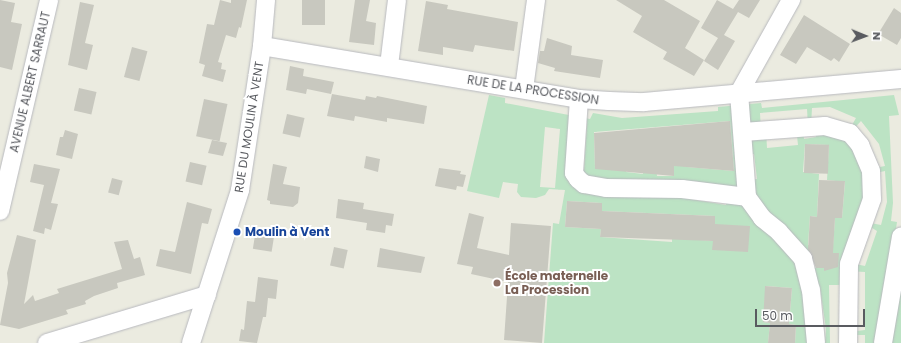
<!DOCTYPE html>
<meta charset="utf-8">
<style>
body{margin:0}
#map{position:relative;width:901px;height:343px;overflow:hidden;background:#ebebe0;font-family:Poppins,sans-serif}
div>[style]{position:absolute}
.green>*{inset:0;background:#bce3c4}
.building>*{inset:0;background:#c8c8bf;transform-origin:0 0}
.roads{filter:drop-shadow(0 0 1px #b8b9be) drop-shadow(0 0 1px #b8b9be)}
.minor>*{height:18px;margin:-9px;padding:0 9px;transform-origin:9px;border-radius:9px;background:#fff}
.dots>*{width:11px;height:11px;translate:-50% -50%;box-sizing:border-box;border:2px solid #fff;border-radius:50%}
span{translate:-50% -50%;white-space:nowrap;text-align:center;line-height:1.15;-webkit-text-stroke:4px #fff;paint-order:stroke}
.street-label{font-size:12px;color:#595b60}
.transit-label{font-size:12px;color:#164399;font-weight:700}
.left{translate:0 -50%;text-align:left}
.education-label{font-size:12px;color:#785e54;font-weight:700}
.north{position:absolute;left:845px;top:16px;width:40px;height:40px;-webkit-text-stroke:3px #fff;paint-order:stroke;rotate:91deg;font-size:11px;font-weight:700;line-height:16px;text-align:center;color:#595b60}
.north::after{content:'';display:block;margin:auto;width:14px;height:18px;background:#595b60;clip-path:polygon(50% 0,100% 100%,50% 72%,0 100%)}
.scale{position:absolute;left:755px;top:309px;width:110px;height:18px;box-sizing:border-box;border:2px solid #595b60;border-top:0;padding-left:5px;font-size:12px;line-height:14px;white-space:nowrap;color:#595b60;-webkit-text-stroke:3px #fff;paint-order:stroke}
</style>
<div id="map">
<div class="green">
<div style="clip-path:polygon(evenodd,489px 95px,505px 98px,505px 103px,590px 119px,593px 113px,622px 118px,718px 111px,718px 107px,761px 103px,762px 108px,894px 95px,899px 115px,889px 116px,893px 203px,891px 221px,897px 222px,888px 281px,901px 285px,901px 343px,865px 343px,865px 335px,848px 335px,849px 332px,865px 330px,865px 272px,848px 271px,848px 285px,829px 285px,830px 343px,825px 343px,826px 329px,820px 288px,811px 290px,816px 343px,795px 343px,796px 325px,789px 324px,792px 288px,766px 286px,763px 322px,770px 323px,768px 343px,544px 343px,553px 223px,559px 224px,565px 190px,549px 189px,545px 195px,536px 198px,521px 197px,517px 192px,518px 184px,503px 182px,499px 198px,467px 191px,489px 95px,830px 107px,856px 118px,848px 132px,815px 125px,816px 137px,804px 139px,803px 127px,761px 131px,760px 113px,807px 109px,808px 126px,811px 126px,812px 108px,830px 107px,489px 95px,578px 121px,587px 122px,584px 170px,575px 169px,578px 121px,489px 95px,730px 121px,734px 171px,687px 167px,674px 163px,674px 176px,657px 176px,656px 165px,642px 165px,643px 174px,626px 172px,626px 166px,595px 169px,594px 132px,730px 121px,489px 95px,861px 121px,879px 144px,885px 166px,870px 169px,850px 133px,861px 121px,489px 95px,545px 127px,560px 129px,555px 188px,540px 187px,545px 127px,489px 95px,796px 127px,798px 145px,767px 148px,766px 130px,796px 127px,489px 95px,805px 144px,829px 145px,827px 180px,845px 182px,842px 218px,835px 218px,833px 246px,808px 245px,810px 216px,817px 217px,819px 174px,803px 172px,805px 144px,489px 95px,754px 154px,757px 179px,746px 180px,744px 155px,754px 154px,489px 95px,885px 171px,887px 202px,881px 225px,865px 222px,864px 201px,871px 174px,885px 171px,489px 95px,606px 179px,641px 179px,642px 188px,651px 196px,610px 197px,606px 188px,606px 179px,489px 95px,692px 181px,728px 186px,726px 205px,684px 198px,690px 190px,692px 181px,489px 95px,567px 201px,602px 203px,602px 211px,715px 216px,713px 241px,672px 238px,672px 242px,600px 237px,601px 229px,565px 227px,567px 201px,489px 95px,855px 222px,864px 223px,877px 231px,865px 266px,841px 261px,855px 222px,489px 95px,807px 253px,839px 253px,824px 271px,824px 259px,818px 268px,809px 267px,807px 253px)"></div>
</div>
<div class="building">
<div style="clip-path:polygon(0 0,15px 3px,11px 22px,22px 24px,12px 70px,0 67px)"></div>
<div style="clip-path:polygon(220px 0,231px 3px,231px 0,247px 0,241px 28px,239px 27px,236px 38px,226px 35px,218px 62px,222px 63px,221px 69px,226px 70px,223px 82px,202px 76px,205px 65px,199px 63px,207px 24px,214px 25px)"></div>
<div style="left:302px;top:0;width:23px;height:25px"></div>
<div style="clip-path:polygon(355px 0,370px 0,366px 21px,376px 23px,374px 45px,349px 42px)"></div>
<div style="clip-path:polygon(616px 0,664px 0,700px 21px,685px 48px,704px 60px,694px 76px,663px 59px,667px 52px,633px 32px,642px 16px)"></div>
<div style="clip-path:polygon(717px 0,733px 9px,739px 0,760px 0,749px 18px,738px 12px,724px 35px,735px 41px,718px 70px,704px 61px,718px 38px,701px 28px)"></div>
<div style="clip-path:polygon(426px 1px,448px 5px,447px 9px,518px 22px,514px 51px,475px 45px,473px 52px,443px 47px,443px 55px,418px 51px)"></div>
<div style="clip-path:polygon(80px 2px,94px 5px,85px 43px,93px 45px,87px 70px,68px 65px)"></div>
<div style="clip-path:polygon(894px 8px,901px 13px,901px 38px,897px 45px,878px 34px)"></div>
<div style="clip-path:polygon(804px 15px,850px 44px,839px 62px,834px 58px,831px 61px,807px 47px,796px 64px,780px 55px)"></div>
<div style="clip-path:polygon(547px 38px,572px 46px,571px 55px,603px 60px,600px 78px,554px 71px,555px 68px,538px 63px,540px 51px,544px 51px)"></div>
<div style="left:132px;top:47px;width:16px;height:31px;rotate:15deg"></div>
<div style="clip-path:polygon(290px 66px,304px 69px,303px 76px,334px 82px,331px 94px,307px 89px,306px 94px,286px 90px)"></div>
<div style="left:79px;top:88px;width:18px;height:23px;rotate:13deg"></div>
<div style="clip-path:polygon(332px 94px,365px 100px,366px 96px,376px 98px,377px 96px,427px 106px,424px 124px,387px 118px,387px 122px,355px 116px,354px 121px,327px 116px)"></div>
<div style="left:204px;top:99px;width:24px;height:38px;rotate:12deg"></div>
<div style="left:287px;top:114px;width:18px;height:20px;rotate:13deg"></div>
<div style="clip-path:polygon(730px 121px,734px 171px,674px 166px,674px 176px,595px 169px,594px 133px)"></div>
<div style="clip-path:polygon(65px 130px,78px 134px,72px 159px,56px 155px,60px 137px,63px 137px)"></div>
<div style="clip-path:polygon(212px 140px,227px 143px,223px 156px,208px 153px)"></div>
<div style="left:805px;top:144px;width:24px;height:29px;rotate:2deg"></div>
<div style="clip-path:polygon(366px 156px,380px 159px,378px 172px,364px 168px)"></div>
<div style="left:190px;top:162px;width:17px;height:20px;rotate:13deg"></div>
<div style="clip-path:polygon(34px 164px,60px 169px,51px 203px,58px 204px,51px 230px,45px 228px,44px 234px,33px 231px,44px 185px,30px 182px)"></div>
<div style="clip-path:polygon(273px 164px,287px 167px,283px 184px,300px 187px,298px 203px,293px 207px,270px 204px,270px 201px,267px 200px)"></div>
<div style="clip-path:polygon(439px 168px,461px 171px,460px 174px,466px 175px,463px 187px,457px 186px,456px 190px,435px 186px)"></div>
<div style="left:112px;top:178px;width:11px;height:15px;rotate:15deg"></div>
<div style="clip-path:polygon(819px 180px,845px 181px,842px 218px,835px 218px,833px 253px,839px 253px,838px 267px,824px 271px,824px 268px,816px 268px,808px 249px,810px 216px,817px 217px)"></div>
<div style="clip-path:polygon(338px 199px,364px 203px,363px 209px,394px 214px,392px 226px,386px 225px,385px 233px,366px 230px,367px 223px,336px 218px)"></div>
<div style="clip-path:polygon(567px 201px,602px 203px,602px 211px,715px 216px,715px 224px,750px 226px,748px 252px,712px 250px,713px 241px,600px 237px,601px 229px,565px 227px)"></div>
<div style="clip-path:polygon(187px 202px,212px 209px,208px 224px,202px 223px,191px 274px,156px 266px,160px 249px,175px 252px)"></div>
<div style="clip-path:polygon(469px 213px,484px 217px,477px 248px,509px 255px,511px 223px,551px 226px,542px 343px,504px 340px,508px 282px,471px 274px,473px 267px,457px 264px)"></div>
<div style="left:256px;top:229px;width:19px;height:20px;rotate:9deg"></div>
<div style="clip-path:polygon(17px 235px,36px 240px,24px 304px,33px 295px,35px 301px,59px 293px,57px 289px,122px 269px,114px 242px,128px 240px,134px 259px,140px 257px,145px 275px,117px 283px,118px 288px,94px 296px,85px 301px,86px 304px,66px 310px,68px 314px,19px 329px,0 325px,8px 283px,7px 273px)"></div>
<div style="left:334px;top:247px;width:14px;height:19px;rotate:12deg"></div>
<div style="clip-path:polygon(380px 248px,425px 257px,421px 273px,377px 267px)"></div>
<div style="clip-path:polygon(258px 277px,278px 280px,276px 299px,268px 298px,266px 317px,263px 317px,257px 343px,239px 341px,241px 329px,244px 330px,247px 301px,255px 302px)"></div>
<div style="clip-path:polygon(765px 286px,792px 288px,789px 324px,796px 325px,795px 343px,768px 343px,770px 323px,763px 322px)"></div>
</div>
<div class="roads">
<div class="minor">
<div style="left:262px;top:46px;width:321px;rotate:9.5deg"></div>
<div style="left:579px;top:99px;width:30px;rotate:4deg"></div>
<div style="left:609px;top:101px;width:35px;rotate:2deg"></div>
<div style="left:644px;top:102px;width:258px;rotate:-5.1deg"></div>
<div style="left:389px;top:66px;width:66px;rotate:-83.1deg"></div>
<div style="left:524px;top:89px;width:90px;rotate:-82.3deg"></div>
<div style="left:579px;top:99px;width:74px;rotate:93.9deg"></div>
<div style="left:574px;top:173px;width:7px;rotate:56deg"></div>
<div style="left:578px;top:179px;width:8px;rotate:40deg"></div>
<div style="left:584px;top:184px;width:22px;rotate:10deg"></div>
<div style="left:606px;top:188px;width:76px;rotate:0.8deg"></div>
<div style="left:682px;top:189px;width:65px;rotate:7deg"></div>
<div style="left:747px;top:197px;width:26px;rotate:54deg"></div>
<div style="left:762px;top:218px;width:22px;rotate:39deg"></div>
<div style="left:779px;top:232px;width:36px;rotate:48deg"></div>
<div style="left:803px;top:259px;width:32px;rotate:76deg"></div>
<div style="left:811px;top:290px;width:53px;rotate:84.6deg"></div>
<div style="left:743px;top:132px;width:82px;rotate:-4.2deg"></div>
<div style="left:825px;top:126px;width:26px;rotate:16deg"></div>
<div style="left:850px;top:133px;width:16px;rotate:50deg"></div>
<div style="left:860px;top:145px;width:28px;rotate:67deg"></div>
<div style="left:871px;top:171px;width:28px;rotate:88deg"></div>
<div style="left:872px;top:199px;width:69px;rotate:109.5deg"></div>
<div style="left:849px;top:264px;width:79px;rotate:90.7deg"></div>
<div style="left:747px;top:197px;width:104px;rotate:-94.4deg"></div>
<div style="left:739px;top:93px;width:107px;rotate:-60.8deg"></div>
<div style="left:0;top:211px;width:217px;rotate:-76.9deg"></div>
<div style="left:47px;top:343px;width:167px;rotate:-16.7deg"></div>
<div style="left:191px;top:343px;width:161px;rotate:-72.2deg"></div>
<div style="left:240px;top:190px;width:146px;rotate:-81.3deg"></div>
<div style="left:262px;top:46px;width:46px;rotate:-85deg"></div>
<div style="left:883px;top:343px;width:108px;rotate:-80.4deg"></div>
</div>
</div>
<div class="dots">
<div style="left:237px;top:232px;background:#1a4fb4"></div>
<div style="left:497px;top:283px;background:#8d6e63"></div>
</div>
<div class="street-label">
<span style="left:30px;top:82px;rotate:-77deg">AVENUE ALBERT SARRAUT</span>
<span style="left:533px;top:90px;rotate:9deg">RUE DE LA PROCESSION</span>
<span style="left:249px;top:127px;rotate:-81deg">RUE DU MOULIN À VENT</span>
</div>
<div class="transit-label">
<span class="left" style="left:245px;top:232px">Moulin à Vent</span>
</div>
<div class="education-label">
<span class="left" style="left:505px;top:283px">École maternelle<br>La Procession</span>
</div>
<div class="north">N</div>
<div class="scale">50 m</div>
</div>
